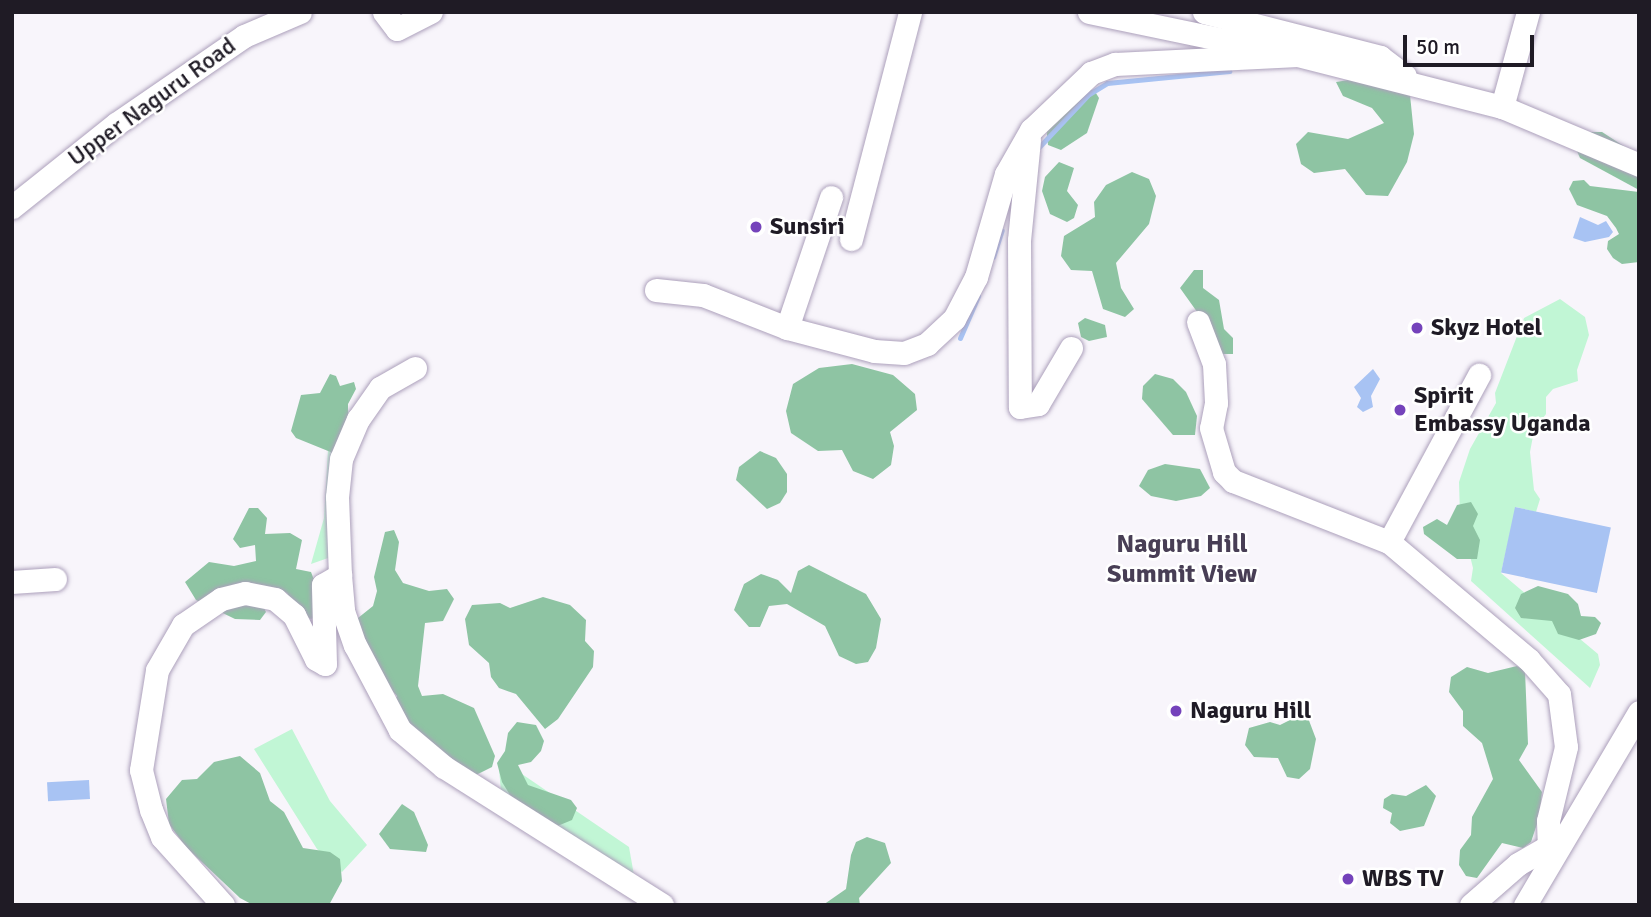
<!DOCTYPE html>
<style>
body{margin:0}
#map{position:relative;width:1651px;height:917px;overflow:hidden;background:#f8f5fb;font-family:Signika,sans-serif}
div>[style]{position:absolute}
.green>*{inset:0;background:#c1f6d5}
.forest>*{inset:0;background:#8ec4a3}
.water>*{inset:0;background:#a8c3f3;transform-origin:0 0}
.stream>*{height:5px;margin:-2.5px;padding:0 2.5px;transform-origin:2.5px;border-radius:2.5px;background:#a8c3f3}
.roads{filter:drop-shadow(0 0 2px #aca0bb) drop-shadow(0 0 2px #aca0bb)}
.minor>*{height:23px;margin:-11.5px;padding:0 11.5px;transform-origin:11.5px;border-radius:11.5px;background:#fff}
.dots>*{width:19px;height:19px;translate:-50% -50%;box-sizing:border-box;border:4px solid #fff;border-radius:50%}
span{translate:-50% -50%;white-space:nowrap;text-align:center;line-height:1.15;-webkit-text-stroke:5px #fff;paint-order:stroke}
.street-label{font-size:24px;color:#1f1b25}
.poi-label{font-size:24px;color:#1f1b25;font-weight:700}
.left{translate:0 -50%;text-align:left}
.neighbourhood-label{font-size:26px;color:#483e55;font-weight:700}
.frame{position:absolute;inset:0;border:14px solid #1f1b25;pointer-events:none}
.scale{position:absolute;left:1403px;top:35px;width:131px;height:32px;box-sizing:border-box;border:4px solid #1f1b25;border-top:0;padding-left:9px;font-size:21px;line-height:24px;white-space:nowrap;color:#1f1b25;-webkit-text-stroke:5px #fff;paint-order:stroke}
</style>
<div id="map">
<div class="green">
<div style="clip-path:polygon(1560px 299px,1585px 317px,1589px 335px,1577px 370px,1578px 381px,1553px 389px,1546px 397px,1546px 414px,1534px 431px,1530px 452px,1534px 490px,1540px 499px,1536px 512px,1516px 507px,1501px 573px,1598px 654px,1600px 665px,1590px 688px,1471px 581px,1473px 568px,1460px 516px,1459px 482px,1470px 449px,1496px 403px,1495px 393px,1524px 318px)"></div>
<div style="clip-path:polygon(349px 410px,331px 557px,311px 564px,324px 518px,328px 450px)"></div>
<div style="clip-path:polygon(292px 729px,330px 801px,367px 845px,342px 872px,317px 849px,254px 749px)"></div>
<div style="clip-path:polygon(499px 769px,519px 772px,629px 847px,635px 881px,501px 791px)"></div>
</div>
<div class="forest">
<div style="clip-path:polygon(1367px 77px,1410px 95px,1414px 134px,1407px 162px,1388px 196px,1366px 195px,1345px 169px,1314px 173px,1301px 164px,1296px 144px,1308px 132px,1348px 139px,1384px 123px,1372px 108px,1343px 96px,1336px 82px)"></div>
<div style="clip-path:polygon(1094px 90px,1099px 98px,1087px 133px,1061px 150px,1048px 145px,1046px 125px,1079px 91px)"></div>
<div style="clip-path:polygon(1587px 132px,1602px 132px,1639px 156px,1639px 190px,1580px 158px,1576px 149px)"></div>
<div style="clip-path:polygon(1059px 162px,1074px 168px,1067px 191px,1078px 205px,1074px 218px,1067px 222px,1050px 214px,1042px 191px,1045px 177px)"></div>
<div style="clip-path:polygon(1132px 172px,1149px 179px,1156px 196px,1149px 224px,1116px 263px,1121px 288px,1134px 309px,1125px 317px,1103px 309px,1092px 271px,1071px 270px,1061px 256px,1064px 236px,1095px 217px,1094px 202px,1106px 185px)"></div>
<div style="clip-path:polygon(1584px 180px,1590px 186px,1639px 192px,1639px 262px,1622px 264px,1613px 258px,1607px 249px,1608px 241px,1619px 234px,1616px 228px,1607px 216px,1577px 205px,1569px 189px,1573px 181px)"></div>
<div style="clip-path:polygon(1194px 270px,1203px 270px,1203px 288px,1219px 300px,1224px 329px,1233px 338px,1233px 354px,1214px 354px,1200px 316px,1180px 288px)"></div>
<div style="clip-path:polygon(1085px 318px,1105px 325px,1107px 337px,1089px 341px,1081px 337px,1078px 323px)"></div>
<div style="clip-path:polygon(852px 364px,893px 375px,915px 394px,917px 410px,890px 432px,894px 446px,891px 465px,873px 479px,853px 471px,842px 450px,818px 451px,791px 433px,786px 411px,793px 384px,819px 368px)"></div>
<div style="clip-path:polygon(330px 374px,336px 376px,340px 386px,354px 382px,356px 389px,348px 404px,348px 429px,333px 453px,296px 438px,291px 431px,301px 395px,320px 393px)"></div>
<div style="clip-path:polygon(1155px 374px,1173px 379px,1186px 392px,1197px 416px,1195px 435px,1173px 435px,1142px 399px,1143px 386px)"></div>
<div style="clip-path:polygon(760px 451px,776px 458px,787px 474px,787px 492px,780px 503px,767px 509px,736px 480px,739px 467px)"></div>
<div style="clip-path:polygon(1165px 464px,1200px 469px,1210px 488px,1201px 496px,1176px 501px,1151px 496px,1139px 486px,1148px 470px)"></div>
<div style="clip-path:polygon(1471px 502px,1478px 514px,1473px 526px,1480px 540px,1477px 559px,1457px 559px,1424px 534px,1423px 527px,1437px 519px,1447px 525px,1457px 505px)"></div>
<div style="clip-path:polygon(249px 508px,258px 508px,267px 518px,265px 534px,290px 533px,302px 540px,296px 569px,311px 572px,327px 613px,311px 619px,299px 614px,287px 593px,274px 588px,261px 602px,266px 612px,260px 620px,235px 619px,196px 600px,185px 582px,209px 562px,234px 566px,256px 561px,255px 545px,240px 548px,233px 539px)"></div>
<div style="clip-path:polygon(394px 530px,399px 542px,395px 570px,403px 583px,429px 591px,447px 589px,454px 599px,443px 621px,425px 623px,418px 686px,422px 696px,443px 694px,474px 708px,495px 756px,492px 767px,476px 775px,426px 744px,393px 706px,397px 696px,385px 683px,358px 626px,358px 618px,373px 606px,377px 591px,374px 577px,385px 532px)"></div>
<div style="clip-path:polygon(809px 565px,866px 594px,881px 619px,876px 648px,868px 662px,856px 664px,839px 656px,825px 626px,787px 604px,769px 606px,760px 627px,749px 627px,734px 610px,744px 584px,761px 574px,778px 580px,791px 593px,798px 571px)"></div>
<div style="clip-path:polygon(1538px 586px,1568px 594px,1578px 604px,1581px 616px,1595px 617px,1601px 623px,1596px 634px,1579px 640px,1558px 634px,1552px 621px,1521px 618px,1515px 608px,1521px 594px)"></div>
<div style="clip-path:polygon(543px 597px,570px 605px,586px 620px,585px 641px,594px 651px,593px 667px,558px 719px,545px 729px,516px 694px,499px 688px,491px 677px,489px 663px,469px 645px,465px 619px,472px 605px,500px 603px,510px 608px)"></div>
<div style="clip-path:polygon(1517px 666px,1525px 671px,1528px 744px,1519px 760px,1542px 792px,1539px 818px,1531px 842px,1523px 848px,1502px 843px,1477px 878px,1466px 876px,1459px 865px,1460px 850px,1471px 835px,1472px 817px,1493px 779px,1482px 743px,1463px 726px,1463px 711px,1449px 692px,1451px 677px,1467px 667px,1488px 673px)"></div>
<div style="clip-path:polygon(1302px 702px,1316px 739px,1310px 769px,1299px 779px,1287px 777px,1278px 758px,1254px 757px,1245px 745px,1249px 728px,1270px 722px,1280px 725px,1292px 719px,1294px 704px)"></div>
<div style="clip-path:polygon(517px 722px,536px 725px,544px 741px,541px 751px,531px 762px,518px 765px,528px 785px,571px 800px,577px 808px,572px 820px,555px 827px,515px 803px,502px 782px,497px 763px,505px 751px,508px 733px)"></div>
<div style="clip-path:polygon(240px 756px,260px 773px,270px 801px,284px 812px,303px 848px,330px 852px,340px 859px,342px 881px,329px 905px,253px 905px,240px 898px,186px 847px,169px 824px,166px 799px,182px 780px,197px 779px,214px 762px)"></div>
<div style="clip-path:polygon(1426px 785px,1436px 796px,1424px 826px,1400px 831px,1390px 823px,1392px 813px,1383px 808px,1384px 799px,1392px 794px,1406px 796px)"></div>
<div style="clip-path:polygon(402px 804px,414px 812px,428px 845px,426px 852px,390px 849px,379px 834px)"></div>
<div style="clip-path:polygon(867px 837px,885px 843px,891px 863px,859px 898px,860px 905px,823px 905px,846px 889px,851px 855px,856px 842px)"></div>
</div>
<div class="water">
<div style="clip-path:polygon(1580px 217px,1598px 225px,1606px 221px,1613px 232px,1609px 237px,1585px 242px,1573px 238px)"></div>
<div style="clip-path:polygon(1373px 369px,1380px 379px,1371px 396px,1373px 407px,1363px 412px,1357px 407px,1361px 398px,1354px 387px)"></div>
<div style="left:1515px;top:507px;width:98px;height:67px;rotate:12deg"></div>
<div style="left:89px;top:780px;width:19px;height:42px;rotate:87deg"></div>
</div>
<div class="stream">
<div style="left:1039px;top:147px;width:73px;rotate:-46.7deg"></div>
<div style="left:1089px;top:94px;width:21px;rotate:-31deg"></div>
<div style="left:1107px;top:83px;width:123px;rotate:-5.6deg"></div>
<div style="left:993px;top:257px;width:28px;rotate:-72deg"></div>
<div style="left:960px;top:338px;width:46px;rotate:-66.8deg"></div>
</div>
<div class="roads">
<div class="minor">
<div style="left:384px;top:12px;width:21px;rotate:53deg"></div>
<div style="left:397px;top:29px;width:38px;rotate:-27deg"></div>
<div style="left:1089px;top:12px;width:193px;rotate:11.7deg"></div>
<div style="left:1204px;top:12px;width:182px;rotate:14.3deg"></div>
<div style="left:1380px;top:57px;width:31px;rotate:37deg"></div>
<div style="left:1502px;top:107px;width:98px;rotate:-74.7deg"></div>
<div style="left:1029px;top:140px;width:100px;rotate:95.7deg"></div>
<div style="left:1019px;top:240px;width:167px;rotate:89.7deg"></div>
<div style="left:1020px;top:407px;width:18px;rotate:-9deg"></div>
<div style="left:1038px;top:404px;width:65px;rotate:-59.5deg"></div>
<div style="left:12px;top:207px;width:133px;rotate:-38.6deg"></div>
<div style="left:116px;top:124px;width:155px;rotate:-34.5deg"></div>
<div style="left:244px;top:36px;width:61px;rotate:-23.2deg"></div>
<div style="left:851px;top:239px;width:235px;rotate:-75.4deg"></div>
<div style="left:656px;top:290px;width:47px;rotate:6.1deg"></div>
<div style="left:703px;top:295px;width:90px;rotate:21.4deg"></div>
<div style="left:787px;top:328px;width:90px;rotate:14.8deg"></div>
<div style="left:874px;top:351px;width:30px;rotate:4deg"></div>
<div style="left:904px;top:353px;width:25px;rotate:-21deg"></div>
<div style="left:927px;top:344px;width:37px;rotate:-43deg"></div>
<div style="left:954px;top:319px;width:47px;rotate:-62.4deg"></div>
<div style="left:976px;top:277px;width:107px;rotate:-73.8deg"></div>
<div style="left:1006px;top:174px;width:51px;rotate:-60.4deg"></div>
<div style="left:1031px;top:130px;width:83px;rotate:-43.5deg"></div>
<div style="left:1091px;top:73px;width:26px;rotate:-21deg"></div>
<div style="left:1115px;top:64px;width:183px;rotate:-2.8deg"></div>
<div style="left:1298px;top:55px;width:211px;rotate:14.3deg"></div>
<div style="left:1502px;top:107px;width:149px;rotate:22.9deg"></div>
<div style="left:1198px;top:322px;width:45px;rotate:69.1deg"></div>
<div style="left:1214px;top:364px;width:39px;rotate:87deg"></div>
<div style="left:1216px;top:403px;width:25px;rotate:101deg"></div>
<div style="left:1211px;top:428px;width:46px;rotate:73.5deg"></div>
<div style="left:1224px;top:472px;width:13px;rotate:45deg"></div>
<div style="left:1233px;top:481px;width:168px;rotate:21.4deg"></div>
<div style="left:1389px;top:542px;width:183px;rotate:40.1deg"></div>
<div style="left:1529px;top:660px;width:45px;rotate:48.6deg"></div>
<div style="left:1559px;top:694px;width:53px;rotate:82.5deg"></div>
<div style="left:1566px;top:747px;width:76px;rotate:103.7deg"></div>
<div style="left:1548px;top:821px;width:25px;rotate:88deg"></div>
<div style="left:1549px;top:846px;width:8px;rotate:30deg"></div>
<div style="left:787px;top:328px;width:138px;rotate:-71.4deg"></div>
<div style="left:415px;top:368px;width:40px;rotate:150.3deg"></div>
<div style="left:380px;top:388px;width:38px;rotate:125deg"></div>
<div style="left:358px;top:419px;width:43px;rotate:113deg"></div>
<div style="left:341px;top:459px;width:38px;rotate:96deg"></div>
<div style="left:337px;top:497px;width:78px;rotate:87.8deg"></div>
<div style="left:340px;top:575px;width:36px;rotate:85deg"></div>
<div style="left:343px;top:611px;width:36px;rotate:71deg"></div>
<div style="left:355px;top:645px;width:96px;rotate:62.1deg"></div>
<div style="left:400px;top:730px;width:57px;rotate:40.1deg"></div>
<div style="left:444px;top:767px;width:258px;rotate:32.3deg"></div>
<div style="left:1389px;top:542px;width:190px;rotate:-61.7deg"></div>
<div style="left:12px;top:582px;width:43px;rotate:-4deg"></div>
<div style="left:223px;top:905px;width:91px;rotate:-131.9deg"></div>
<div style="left:162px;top:837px;width:29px;rotate:-112deg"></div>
<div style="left:151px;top:810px;width:41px;rotate:-104deg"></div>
<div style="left:141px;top:770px;width:101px;rotate:-80.9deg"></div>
<div style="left:157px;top:670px;width:52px;rotate:-60deg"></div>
<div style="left:183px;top:625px;width:46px;rotate:-34.4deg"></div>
<div style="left:221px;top:599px;width:25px;rotate:-14deg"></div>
<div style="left:245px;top:593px;width:31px;rotate:11deg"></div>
<div style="left:275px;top:599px;width:25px;rotate:40deg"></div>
<div style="left:294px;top:615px;width:49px;rotate:63.4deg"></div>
<div style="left:316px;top:659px;width:10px;rotate:29deg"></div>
<div style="left:325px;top:664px;width:79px;rotate:-91.5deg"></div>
<div style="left:323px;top:585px;width:20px;rotate:-30deg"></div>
<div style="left:1471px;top:905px;width:62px;rotate:-41.1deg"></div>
<div style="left:1518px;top:864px;width:36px;rotate:-30deg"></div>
<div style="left:1525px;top:905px;width:224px;rotate:-59.4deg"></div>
</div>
</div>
<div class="dots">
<div style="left:756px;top:227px;background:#7543bb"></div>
<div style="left:1417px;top:328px;background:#7543bb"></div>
<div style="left:1400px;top:410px;background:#7543bb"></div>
<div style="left:1176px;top:711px;background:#7543bb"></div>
<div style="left:1348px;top:879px;background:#7543bb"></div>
</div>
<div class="street-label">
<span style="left:152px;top:102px;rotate:-36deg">Upper Naguru Road</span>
</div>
<div class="poi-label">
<span class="left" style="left:770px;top:227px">Sunsiri</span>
<span class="left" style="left:1431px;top:328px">Skyz Hotel</span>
<span class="left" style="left:1414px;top:410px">Spirit<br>Embassy Uganda</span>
<span class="left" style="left:1190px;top:711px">Naguru Hill</span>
<span class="left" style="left:1362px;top:879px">WBS TV</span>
</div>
<div class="neighbourhood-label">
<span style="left:1182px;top:560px">Naguru Hill<br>Summit View</span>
</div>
<div class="frame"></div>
<div class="scale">50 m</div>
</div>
